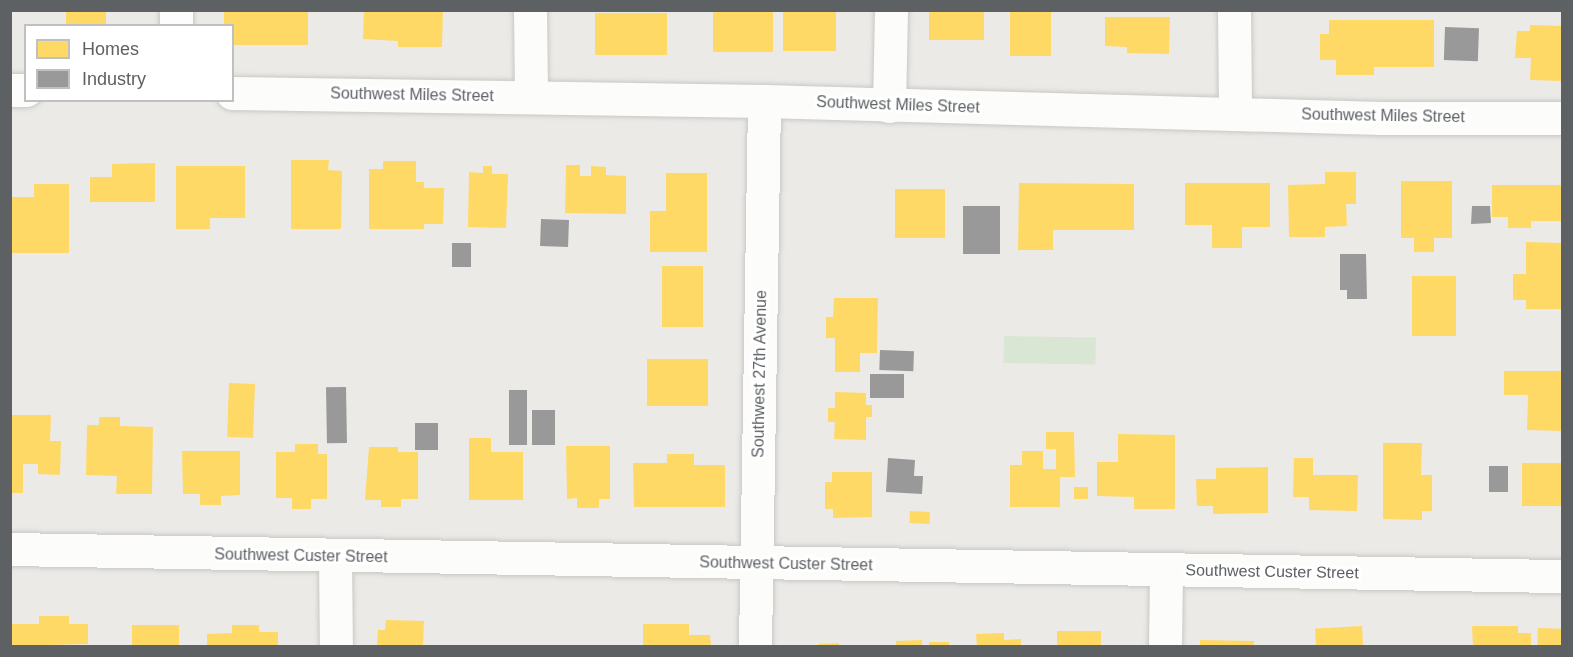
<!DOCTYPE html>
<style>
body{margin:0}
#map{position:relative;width:1573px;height:657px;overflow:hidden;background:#eceae7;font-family:Helvetica,sans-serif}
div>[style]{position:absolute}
.green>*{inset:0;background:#d9e6d4;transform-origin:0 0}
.homes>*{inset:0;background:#ffd966;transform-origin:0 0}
.industry>*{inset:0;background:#999;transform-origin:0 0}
.roads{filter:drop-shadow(0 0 2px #c8c8c7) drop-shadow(0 0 2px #c8c8c7)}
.street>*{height:33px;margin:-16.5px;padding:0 16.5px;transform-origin:16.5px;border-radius:16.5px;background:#fcfcfb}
span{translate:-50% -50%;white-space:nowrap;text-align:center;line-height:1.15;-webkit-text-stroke:6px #fff;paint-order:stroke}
.street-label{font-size:16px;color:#5d6164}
.frame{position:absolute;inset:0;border:12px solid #5d6164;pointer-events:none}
.legend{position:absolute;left:24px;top:24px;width:210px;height:78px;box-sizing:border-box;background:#fff;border:2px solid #bec0c1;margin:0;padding:8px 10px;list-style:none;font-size:18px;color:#5d6164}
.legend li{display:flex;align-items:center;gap:12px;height:30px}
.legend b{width:30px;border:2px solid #bec0c1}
</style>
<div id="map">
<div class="green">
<div style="left:1004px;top:336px;width:92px;height:27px;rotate:1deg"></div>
</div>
<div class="homes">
<div style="left:66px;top:10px;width:40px;height:16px"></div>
<div style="clip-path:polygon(224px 10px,308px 10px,308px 45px,232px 45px,232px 26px,224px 26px)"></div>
<div style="clip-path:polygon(364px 10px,443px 10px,442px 47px,398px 47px,398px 41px,363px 39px)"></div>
<div style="left:713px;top:10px;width:60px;height:42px"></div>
<div style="left:783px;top:10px;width:53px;height:41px"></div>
<div style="left:929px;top:10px;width:55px;height:30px"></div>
<div style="left:1010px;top:10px;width:41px;height:46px"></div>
<div style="left:595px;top:13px;width:72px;height:42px"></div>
<div style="clip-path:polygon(1105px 17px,1170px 17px,1169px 54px,1127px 53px,1127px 47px,1105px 46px)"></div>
<div style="clip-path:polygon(1329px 20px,1434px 20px,1434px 67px,1374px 67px,1374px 75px,1336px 75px,1336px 60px,1320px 60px,1320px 34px,1329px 34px)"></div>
<div style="clip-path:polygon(1530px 25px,1562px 26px,1562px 81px,1530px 80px,1531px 58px,1515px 58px,1517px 31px,1530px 31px)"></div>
<div style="clip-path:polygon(291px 160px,329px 160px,328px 170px,342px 171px,341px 229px,291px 229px)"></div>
<div style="clip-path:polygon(383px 161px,416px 161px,416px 182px,424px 182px,424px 188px,444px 188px,443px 224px,424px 224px,424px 229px,369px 229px,369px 169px,383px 169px)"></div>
<div style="clip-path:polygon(155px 163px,155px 202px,90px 202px,90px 177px,112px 177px,112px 164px)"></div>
<div style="clip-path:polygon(566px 165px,580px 165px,580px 176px,591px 176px,591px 166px,606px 167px,606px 175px,626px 176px,626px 214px,565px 213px)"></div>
<div style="clip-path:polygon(176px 166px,245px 166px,245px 218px,210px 218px,210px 229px,176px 229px)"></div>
<div style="clip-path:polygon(483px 166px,492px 166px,492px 174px,508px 174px,506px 228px,468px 227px,469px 172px,483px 173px)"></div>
<div style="clip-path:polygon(1325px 172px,1356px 172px,1356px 204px,1346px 204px,1347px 226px,1325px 227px,1325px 237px,1289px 237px,1288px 185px,1325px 184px)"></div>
<div style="clip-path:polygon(666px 173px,707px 173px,707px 252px,650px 252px,650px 211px,666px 211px)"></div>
<div style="clip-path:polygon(1401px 181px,1452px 181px,1452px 238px,1434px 238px,1434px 252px,1414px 252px,1414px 238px,1401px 238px)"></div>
<div style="clip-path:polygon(1019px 183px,1134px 184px,1134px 230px,1053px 230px,1053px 250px,1018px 250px)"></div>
<div style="clip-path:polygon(1185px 183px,1270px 183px,1270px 227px,1242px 227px,1242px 248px,1212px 248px,1212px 225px,1185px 225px)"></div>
<div style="clip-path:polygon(34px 184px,69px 184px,69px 253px,10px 253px,10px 197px,34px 197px)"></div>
<div style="clip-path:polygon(1492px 185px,1562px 185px,1562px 221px,1531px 221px,1531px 228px,1508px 228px,1508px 217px,1492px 217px)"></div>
<div style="left:895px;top:189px;width:50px;height:49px"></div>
<div style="clip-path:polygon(1526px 242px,1562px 243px,1562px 309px,1526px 309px,1526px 300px,1513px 300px,1513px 274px,1526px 274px)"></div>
<div style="left:662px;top:266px;width:41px;height:61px"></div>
<div style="left:1456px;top:276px;width:60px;height:44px;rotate:90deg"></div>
<div style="clip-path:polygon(834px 298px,878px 298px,877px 353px,860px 353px,860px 372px,835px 372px,835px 338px,826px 338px,826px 317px,833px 317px)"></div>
<div style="left:647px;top:359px;width:61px;height:47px"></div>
<div style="clip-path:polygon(1504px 371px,1562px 371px,1562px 431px,1527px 430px,1528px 395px,1504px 395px)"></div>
<div style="left:229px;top:383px;width:26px;height:54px;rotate:2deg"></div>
<div style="clip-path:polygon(835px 392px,866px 393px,866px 405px,872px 405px,872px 417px,866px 417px,866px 440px,834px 439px,835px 422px,828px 422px,828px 408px,835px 408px)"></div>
<div style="clip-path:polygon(10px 415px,51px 415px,50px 441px,61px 441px,60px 475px,38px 474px,38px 464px,23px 464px,23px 493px,10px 493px)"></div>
<div style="clip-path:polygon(99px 417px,120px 417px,120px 426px,153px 427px,152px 494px,116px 494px,117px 476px,86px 475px,87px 425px,99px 425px)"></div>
<div style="clip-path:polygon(1046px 432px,1074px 432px,1075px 477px,1060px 477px,1060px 507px,1010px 507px,1010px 465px,1022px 465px,1022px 451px,1043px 451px,1043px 469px,1056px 469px,1056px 449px,1046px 449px)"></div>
<div style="clip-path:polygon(1118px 434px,1175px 435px,1175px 509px,1134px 509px,1134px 497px,1097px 496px,1097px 462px,1118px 462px)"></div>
<div style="clip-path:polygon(469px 438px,491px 438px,491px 452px,523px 452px,523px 500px,469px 500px)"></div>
<div style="clip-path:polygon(1383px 443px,1422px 443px,1421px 475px,1432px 475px,1432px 511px,1422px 511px,1422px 520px,1383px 519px)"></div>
<div style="clip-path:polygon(295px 444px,318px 444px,318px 454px,327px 454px,327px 499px,311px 499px,311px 509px,292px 509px,292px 498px,276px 498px,276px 452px,295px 452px)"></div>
<div style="clip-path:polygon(566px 446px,610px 446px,610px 499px,599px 499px,599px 508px,577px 508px,577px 498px,567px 499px)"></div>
<div style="clip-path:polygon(369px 447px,398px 447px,398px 452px,418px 452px,418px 499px,401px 499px,401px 507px,381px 507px,381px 500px,365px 500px)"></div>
<div style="clip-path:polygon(182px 451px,240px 451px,240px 495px,221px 496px,221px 505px,200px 505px,200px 494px,183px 494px)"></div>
<div style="clip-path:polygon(667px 454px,694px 454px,694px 465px,725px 465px,725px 507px,634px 507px,633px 463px,667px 463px)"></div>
<div style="clip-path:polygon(1294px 458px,1313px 458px,1313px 475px,1358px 475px,1357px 511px,1309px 510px,1309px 497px,1293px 497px)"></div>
<div style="left:1522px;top:463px;width:40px;height:43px"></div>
<div style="clip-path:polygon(1268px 467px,1268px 513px,1213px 514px,1213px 506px,1197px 506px,1196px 479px,1216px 479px,1216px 468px)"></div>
<div style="clip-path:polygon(832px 472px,872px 472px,872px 517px,833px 518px,833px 509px,825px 509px,825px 482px,832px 482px)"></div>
<div style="left:1088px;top:487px;width:12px;height:14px;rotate:90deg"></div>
<div style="left:910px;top:511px;width:20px;height:12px;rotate:3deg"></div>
<div style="clip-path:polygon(39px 616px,69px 616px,69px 624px,88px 624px,88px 644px,10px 646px,10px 624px,39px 624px)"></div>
<div style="clip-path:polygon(386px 620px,424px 621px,423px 646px,377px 646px,378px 630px,385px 630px)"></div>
<div style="clip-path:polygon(643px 624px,689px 624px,689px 635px,710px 635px,711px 646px,643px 646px)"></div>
<div style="left:132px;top:625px;width:47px;height:21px"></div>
<div style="clip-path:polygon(232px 625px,259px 625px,259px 632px,278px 632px,278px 646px,207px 646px,207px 634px,232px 633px)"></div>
<div style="left:1362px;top:626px;width:20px;height:47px;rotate:87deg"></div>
<div style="clip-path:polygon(1472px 626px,1518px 626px,1518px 633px,1531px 633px,1531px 646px,1473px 646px)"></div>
<div style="left:1538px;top:628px;width:24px;height:18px;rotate:2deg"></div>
<div style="left:1057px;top:631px;width:44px;height:15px"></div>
<div style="clip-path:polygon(1004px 633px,1004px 640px,1021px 639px,1021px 646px,977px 646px,976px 634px)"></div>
<div style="clip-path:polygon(922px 640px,922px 646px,896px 646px,896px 641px)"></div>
<div style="clip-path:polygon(1200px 640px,1254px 641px,1254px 646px,1200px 646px)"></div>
<div style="left:929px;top:642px;width:20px;height:4px"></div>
<div style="clip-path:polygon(839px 643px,839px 646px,818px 646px,818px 644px)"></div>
</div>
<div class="industry">
<div style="left:1445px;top:27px;width:34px;height:33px;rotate:2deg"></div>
<div style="left:963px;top:206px;width:37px;height:48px"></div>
<div style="clip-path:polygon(1472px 206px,1490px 206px,1491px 223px,1471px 224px)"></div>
<div style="left:541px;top:219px;width:28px;height:27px;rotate:2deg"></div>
<div style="left:452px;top:243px;width:19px;height:24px"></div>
<div style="clip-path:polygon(1340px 254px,1366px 254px,1367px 299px,1347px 299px,1347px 290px,1340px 290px)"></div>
<div style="left:880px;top:350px;width:34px;height:20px;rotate:2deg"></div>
<div style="left:870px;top:374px;width:34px;height:24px"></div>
<div style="left:346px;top:387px;width:56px;height:20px;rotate:89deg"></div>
<div style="left:509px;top:390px;width:18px;height:55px"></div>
<div style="left:532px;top:410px;width:23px;height:35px"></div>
<div style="left:415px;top:423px;width:23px;height:27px"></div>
<div style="clip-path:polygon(888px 458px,915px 460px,914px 476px,923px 476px,922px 494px,886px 492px)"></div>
<div style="left:1489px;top:466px;width:19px;height:26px"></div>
</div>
<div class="roads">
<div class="street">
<div style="left:176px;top:10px;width:16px;rotate:90deg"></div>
<div style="left:530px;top:10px;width:87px;rotate:89.3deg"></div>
<div style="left:1234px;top:10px;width:103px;rotate:89.4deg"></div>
<div style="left:10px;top:90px;width:16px"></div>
<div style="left:232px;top:93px;width:532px;rotate:0.86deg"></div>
<div style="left:764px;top:101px;width:617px;rotate:1.58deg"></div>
<div style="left:1381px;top:118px;width:181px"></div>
<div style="left:889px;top:106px;width:96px;rotate:-88.8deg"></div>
<div style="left:10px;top:549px;width:1552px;rotate:1deg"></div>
<div style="left:335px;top:557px;width:89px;rotate:89.4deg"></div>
<div style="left:755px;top:646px;width:545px;rotate:-89.05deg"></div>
<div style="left:1165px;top:646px;width:76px;rotate:-89.2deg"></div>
</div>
</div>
<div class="street-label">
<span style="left:412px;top:95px;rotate:1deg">Southwest Miles Street</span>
<span style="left:898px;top:105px;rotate:2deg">Southwest Miles Street</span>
<span style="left:1383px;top:116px;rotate:1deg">Southwest Miles Street</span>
<span style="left:760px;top:374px;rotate:-89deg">Southwest 27th Avenue</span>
<span style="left:301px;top:556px;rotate:1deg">Southwest Custer Street</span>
<span style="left:786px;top:564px;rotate:1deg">Southwest Custer Street</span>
<span style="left:1272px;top:572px;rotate:1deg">Southwest Custer Street</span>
</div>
<div class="frame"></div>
<ul class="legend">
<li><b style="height:16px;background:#ffd966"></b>Homes</li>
<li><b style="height:16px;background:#999"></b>Industry</li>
</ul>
</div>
